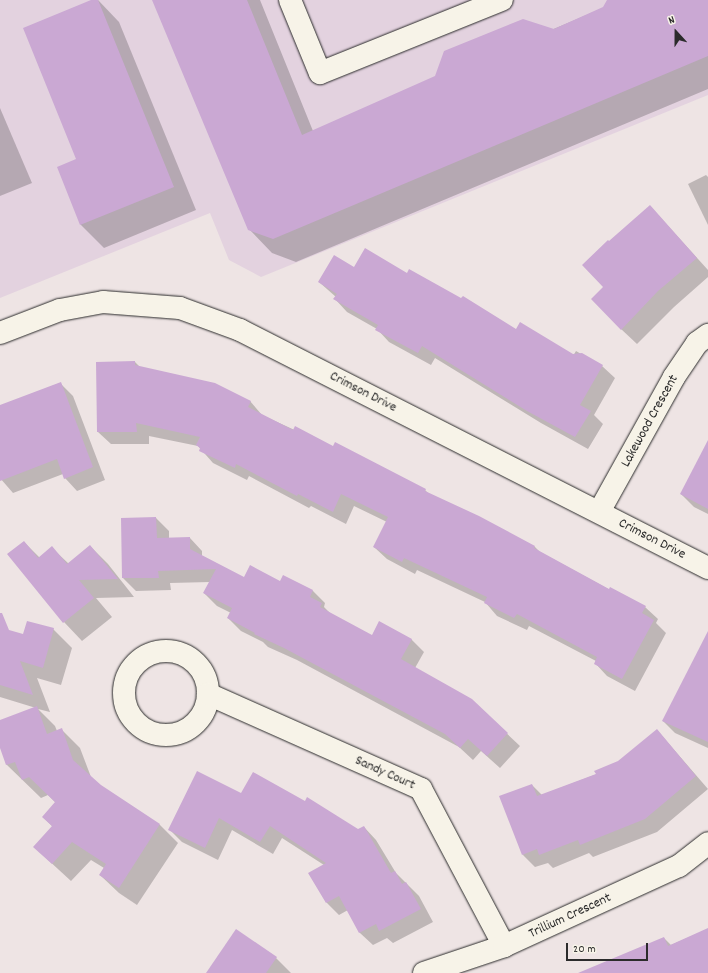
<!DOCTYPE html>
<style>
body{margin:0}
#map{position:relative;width:708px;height:973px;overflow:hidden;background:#eee4e4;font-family:Dekko,sans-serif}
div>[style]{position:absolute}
.built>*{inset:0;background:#e3d2df}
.shadow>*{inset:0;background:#0003}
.building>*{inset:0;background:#caa8d3}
.roads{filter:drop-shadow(0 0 1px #2b2b2b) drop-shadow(0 0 1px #2b2b2b)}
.minor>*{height:22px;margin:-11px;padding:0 11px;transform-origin:11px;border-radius:11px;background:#f7f3e8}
.minor>.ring{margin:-11px;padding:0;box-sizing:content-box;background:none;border:22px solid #f7f3e8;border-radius:50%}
span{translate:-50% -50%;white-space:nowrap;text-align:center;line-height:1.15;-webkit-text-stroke:3.5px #f7f3e8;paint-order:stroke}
.street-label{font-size:14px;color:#2b2b2b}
.north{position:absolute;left:656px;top:12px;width:40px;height:40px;-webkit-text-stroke:3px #f7f3e8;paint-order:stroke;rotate:339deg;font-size:11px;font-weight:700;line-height:16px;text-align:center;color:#2b2b2b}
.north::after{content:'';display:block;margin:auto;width:14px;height:18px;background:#2b2b2b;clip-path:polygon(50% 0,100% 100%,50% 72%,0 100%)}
.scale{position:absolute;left:566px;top:943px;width:82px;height:18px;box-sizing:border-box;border:2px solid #2b2b2b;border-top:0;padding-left:5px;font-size:12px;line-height:14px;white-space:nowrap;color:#2b2b2b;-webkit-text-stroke:3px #f7f3e8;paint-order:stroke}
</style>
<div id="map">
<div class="built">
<div style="clip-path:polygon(0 0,708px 0,708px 95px,261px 277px,229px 260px,210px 213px,0 298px)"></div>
</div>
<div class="shadow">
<div style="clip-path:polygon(94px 0,98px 0,119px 22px,196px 210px,104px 248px,81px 225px,78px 160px)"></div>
<div style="clip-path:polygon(153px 0,260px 0,313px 131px,615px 3px,614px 0,708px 0,708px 89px,296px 262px,272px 253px,249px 229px)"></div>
<div style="clip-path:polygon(0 108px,32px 183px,0 196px)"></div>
<div style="clip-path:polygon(706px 175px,708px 177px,708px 225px,688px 184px)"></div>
<div style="clip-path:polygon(650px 206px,708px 270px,708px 277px,674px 307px,637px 344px,621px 329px,605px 287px,609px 243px)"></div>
<div style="clip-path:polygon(354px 268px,407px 274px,517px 330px,573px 356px,576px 351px,602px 366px,615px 378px,594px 415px,603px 424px,588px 449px,541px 423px,435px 358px,431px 365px,389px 342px,377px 329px,347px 312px,335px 299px,336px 297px,319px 282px)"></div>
<div style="clip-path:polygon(135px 362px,140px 367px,250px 401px,262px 415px,425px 490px,430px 495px,535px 547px,540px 552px,610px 590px,645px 607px,658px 619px,656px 623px,666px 633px,635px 691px,607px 676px,595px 663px,596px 661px,529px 626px,527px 630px,497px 616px,485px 602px,417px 570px,415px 574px,387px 559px,374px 547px,387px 522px,354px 506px,346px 524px,311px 506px,309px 508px,249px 476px,247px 480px,213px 463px,198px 446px,149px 436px,149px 444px,111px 444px,98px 432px)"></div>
<div style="clip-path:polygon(60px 383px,73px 396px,105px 480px,77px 491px,65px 478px,63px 474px,13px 493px,0 478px,0 406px)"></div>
<div style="clip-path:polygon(708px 469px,708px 514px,694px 507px,681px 494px)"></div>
<div style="clip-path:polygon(156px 518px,169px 531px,169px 539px,190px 538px,202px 551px,202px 556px,244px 578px,280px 582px,313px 591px,325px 603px,324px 607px,331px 614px,372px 636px,411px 639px,424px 652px,415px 668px,471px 700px,520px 746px,500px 768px,481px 751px,473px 760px,459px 747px,297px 660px,268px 647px,263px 642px,241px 631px,228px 618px,231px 613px,217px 606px,204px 593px,210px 582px,170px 583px,171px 590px,136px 591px,123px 578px,122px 519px)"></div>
<div style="clip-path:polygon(24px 542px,40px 558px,52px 548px,69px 564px,90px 546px,108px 564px,134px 597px,96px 598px,112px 617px,82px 641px,64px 622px)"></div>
<div style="clip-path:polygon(0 629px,24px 636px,53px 629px,72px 648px,61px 685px,37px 678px,50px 712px,38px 709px,55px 726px,57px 731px,62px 730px,80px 748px,91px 777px,100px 786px,160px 825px,178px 843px,137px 905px,119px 893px,100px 875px,104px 868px,91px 860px,71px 881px,34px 847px,53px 827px,43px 817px,56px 803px,48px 795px,41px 798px,7px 765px,0 745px,0 721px,36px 708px,0 697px)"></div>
<div style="clip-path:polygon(708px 650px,708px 748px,675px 733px,663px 721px)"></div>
<div style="clip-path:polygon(657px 730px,708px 789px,657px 832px,593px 857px,589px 853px,553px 868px,548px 863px,535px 867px,523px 855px,532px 785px,542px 795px,597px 774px,619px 762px)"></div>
<div style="clip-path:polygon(241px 794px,358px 831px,364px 827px,376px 840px,396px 873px,419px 896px,433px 922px,393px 943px,387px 938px,373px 945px,360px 933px,348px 910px,339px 915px,327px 903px,324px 865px,282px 838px,273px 854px,232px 830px,218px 860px,182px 842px,170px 830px)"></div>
<div style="clip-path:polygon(708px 929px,708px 973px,589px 973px,664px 938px,671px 945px)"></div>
<div style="clip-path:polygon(276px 958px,291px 973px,207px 973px)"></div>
</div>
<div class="building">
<div style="clip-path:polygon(91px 0,98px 0,174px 187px,80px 225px,57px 167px,76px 159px,23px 28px)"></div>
<div style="clip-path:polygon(152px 0,247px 0,302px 135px,435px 76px,444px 51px,523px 19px,554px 29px,603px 7px,607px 0,708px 0,708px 56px,273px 239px,248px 230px)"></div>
<div style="clip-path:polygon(650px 205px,697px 258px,658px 291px,621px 330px,591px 299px,603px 287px,582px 265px,608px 240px,609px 241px)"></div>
<div style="clip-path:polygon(365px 248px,407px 273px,409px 269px,461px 298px,463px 296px,516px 329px,520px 322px,573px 354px,582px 353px,603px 365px,580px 405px,591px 411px,575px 437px,527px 411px,422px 346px,418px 353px,375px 330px,378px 325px,333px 299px,337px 294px,318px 282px,334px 255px,354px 267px)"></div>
<div style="clip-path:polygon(135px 361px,135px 365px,215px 383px,251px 401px,248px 407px,293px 430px,295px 426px,333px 446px,335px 442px,426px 489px,425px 491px,479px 516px,535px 546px,534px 548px,609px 589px,610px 587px,646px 606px,642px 613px,654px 620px,622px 679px,594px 664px,597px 657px,517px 614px,514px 618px,484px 603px,487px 597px,404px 558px,402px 562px,373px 547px,388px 517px,341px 494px,333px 512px,298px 494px,297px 496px,236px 464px,235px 468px,199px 451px,200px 448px,196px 445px,200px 437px,136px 423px,137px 432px,97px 432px,96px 362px)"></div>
<div style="clip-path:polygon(61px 382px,93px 467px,64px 479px,57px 459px,0 481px,0 405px)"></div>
<div style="clip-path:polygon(708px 440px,708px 509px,680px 494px)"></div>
<div style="clip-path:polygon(156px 517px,157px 538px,190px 537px,190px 549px,244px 577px,250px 565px,280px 581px,283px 575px,313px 590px,310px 597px,322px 603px,320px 607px,372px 635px,379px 621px,412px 639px,401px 659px,472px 699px,508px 733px,487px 756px,468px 739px,460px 748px,445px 734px,284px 648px,254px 634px,255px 633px,227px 618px,232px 608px,203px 593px,216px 569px,158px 571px,159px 578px,122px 578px,121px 518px)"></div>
<div style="clip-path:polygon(24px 541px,38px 558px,52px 546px,67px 564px,90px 545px,118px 579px,79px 580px,94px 598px,63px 623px,7px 554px)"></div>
<div style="clip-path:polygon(0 613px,2px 613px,9px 630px,23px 634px,27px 621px,54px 628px,43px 668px,20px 661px,33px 695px,0 685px)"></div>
<div style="clip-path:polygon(708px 631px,708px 742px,662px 721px)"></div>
<div style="clip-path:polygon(37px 706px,47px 734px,62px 728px,73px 760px,101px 785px,160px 824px,119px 888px,99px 875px,106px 864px,72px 842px,52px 864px,33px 847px,52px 826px,42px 817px,55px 802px,29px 777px,22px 780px,15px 762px,6px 765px,0 748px,0 720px)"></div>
<div style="clip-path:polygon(657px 729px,696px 776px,645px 819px,580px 845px,578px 840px,539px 855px,537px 849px,522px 855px,499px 796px,532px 784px,537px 796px,596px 774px,594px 771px,618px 761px)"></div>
<div style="clip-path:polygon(197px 771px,241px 793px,253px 772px,305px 801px,307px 797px,358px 829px,364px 826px,391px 873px,395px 871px,402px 884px,406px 882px,421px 909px,379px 931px,376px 924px,359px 933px,339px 896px,326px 903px,308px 873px,326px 863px,270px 826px,260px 842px,219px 818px,205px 848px,168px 830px)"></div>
<div style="clip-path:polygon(708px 928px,708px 973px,578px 973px,664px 937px,668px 946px)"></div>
<div style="clip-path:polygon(236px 929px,277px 957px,266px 973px,206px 973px)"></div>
</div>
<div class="roads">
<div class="minor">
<div style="left:290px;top:0;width:79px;rotate:67.7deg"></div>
<div style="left:320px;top:73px;width:196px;rotate:-21.9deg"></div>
<div style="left:0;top:333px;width:64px;rotate:-21deg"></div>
<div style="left:60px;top:310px;width:44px;rotate:-10.5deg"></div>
<div style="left:103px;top:302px;width:77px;rotate:4.5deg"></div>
<div style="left:180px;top:308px;width:64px;rotate:20.1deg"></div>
<div style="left:240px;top:330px;width:525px;rotate:26.96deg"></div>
<div style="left:599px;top:512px;width:154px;rotate:-60.9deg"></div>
<div style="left:674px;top:377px;width:41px;rotate:-55.9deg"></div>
<div style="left:697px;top:343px;width:14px;rotate:-36deg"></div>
<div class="ring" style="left:124px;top:651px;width:62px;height:62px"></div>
<div style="left:208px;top:694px;width:233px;rotate:24deg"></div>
<div style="left:421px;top:789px;width:178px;rotate:62.1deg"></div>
<div style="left:424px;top:973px;width:84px;rotate:-18.6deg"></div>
<div style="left:504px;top:946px;width:192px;rotate:-24.6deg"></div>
<div style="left:679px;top:866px;width:37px;rotate:-38deg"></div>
</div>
</div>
<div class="street-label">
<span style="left:363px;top:392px;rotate:27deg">Crimson Drive</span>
<span style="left:650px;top:421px;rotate:-61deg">Lakewood Crescent</span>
<span style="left:652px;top:539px;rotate:27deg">Crimson Drive</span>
<span style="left:385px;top:773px;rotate:24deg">Sandy Court</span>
<span style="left:570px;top:916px;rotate:-25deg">Trillium Crescent</span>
</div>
<div class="north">N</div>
<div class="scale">20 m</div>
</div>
